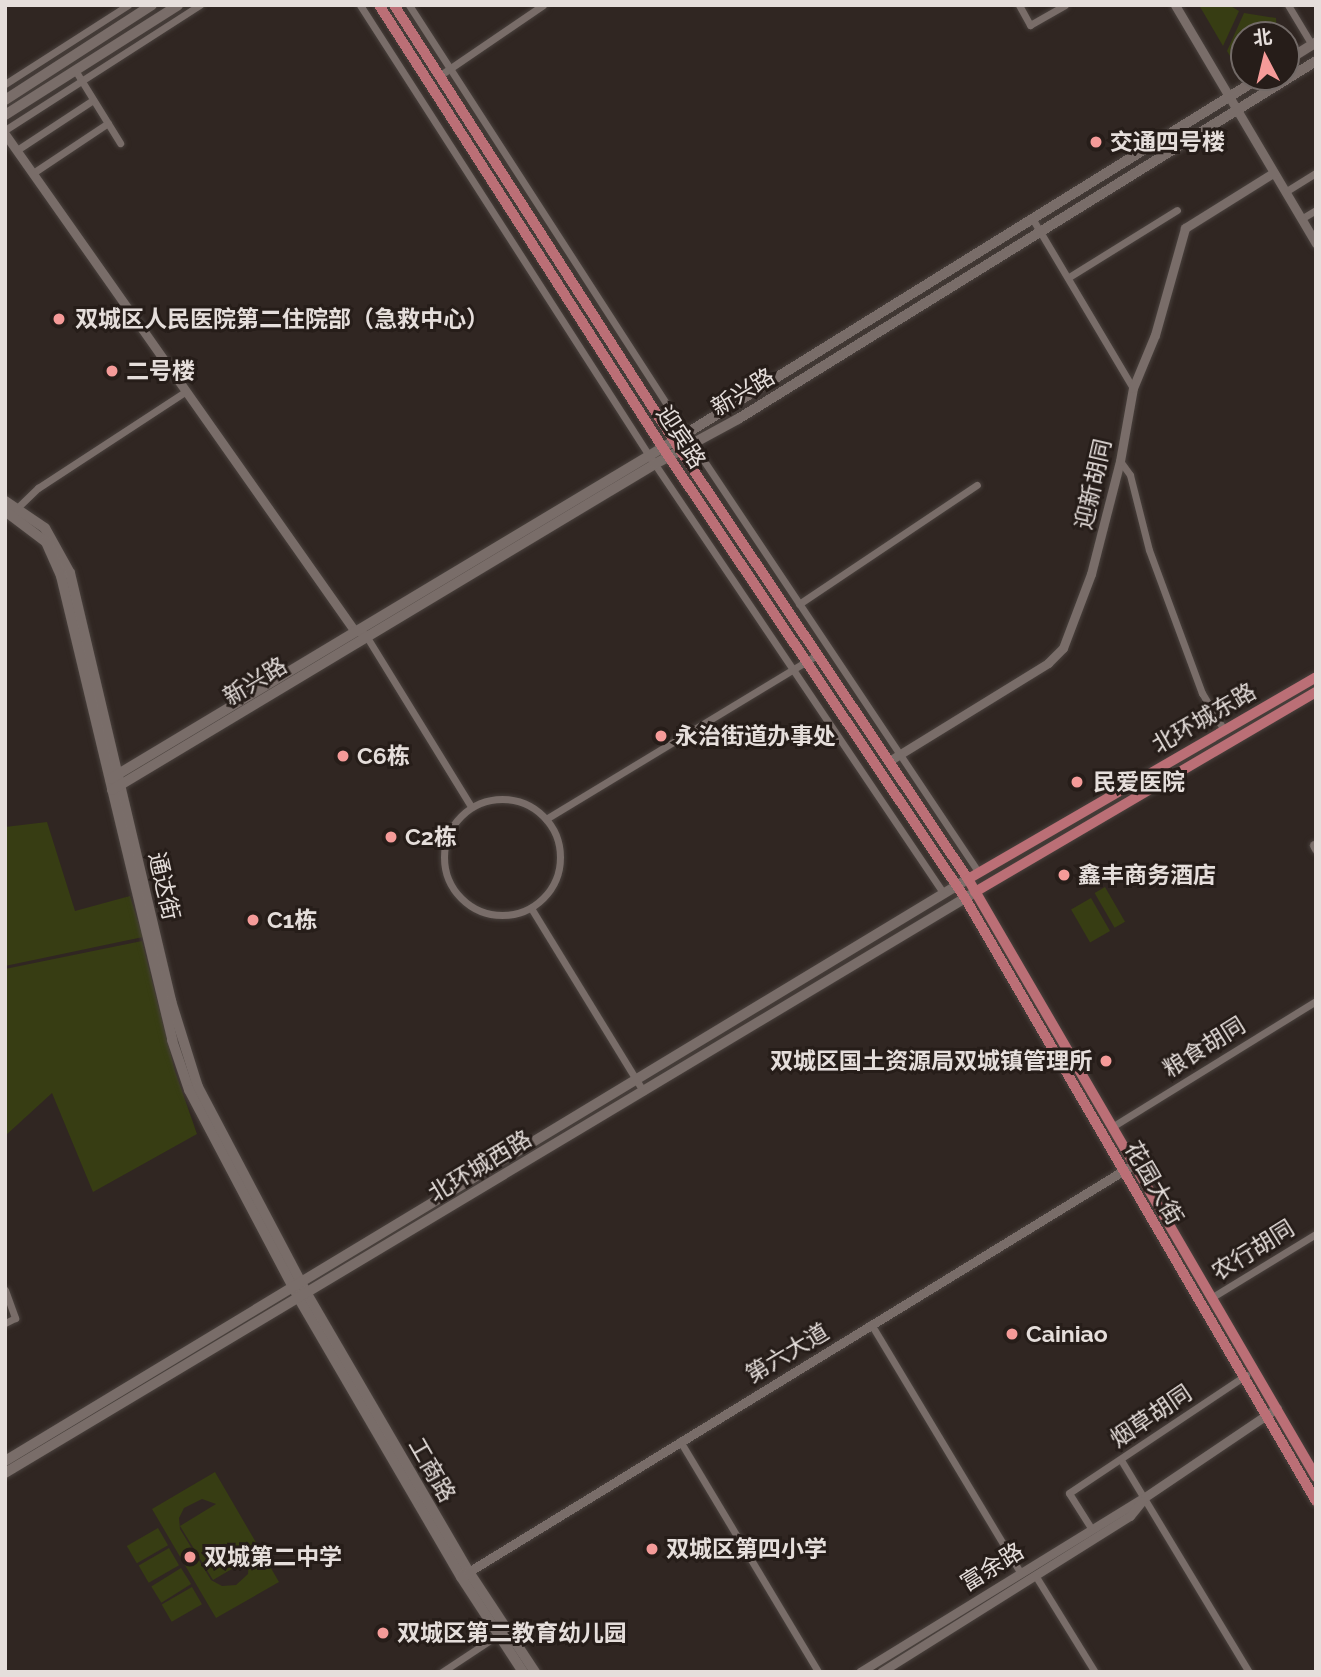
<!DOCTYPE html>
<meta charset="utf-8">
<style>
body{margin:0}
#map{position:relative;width:1321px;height:1677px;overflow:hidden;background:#302622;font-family:Raleway,"Noto Sans SC",sans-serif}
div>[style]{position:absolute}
.green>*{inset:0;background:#373d13;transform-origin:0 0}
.roads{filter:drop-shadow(0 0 2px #49413d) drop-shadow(0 0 2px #49413d)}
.minor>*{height:7px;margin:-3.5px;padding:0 3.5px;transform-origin:3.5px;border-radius:3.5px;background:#796d69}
.minor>.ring{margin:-3.5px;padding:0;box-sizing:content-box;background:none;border:7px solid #796d69;border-radius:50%}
.tertiary>*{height:9px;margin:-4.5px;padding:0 4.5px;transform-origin:4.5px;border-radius:4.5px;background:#796d69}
.secondary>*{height:10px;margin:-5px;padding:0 5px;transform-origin:5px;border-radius:5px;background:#796d69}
.primary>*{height:10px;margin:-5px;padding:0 5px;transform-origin:5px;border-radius:5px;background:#bb6f76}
.dots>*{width:19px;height:19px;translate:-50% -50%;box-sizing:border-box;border:4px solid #261d19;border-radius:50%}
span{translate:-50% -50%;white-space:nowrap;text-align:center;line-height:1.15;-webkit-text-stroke:6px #261d19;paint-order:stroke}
.poi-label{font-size:23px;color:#e5dedb;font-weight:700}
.left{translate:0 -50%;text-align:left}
.right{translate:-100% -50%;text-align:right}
.street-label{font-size:23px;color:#e5dedb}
.frame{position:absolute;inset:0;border:7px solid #e5dedb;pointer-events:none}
.north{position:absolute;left:1230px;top:21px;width:70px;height:70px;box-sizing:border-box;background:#261d19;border:2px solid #726a67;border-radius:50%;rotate:353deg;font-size:19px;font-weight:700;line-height:28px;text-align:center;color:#e5dedb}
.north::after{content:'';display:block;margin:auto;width:24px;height:32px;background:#f59b99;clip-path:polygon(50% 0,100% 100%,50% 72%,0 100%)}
</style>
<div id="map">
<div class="green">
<div style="clip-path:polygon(1199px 5px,1229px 5px,1239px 11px,1223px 46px)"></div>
<div style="clip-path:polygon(1244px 13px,1276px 18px,1277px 35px,1244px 35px,1244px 65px,1238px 69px,1227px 51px)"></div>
<div style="clip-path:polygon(47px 822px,75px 911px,130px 896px,143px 937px,5px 966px,5px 827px)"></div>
<div style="left:1105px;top:887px;width:40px;height:12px;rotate:60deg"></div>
<div style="left:1091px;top:898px;width:38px;height:23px;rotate:60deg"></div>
<div style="clip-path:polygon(142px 941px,175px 1071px,197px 1134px,93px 1192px,52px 1093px,5px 1136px,5px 969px)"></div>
<div style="clip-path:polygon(evenodd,215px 1472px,279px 1582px,216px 1618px,152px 1509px,215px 1472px,202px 1499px,216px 1504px,180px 1526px,213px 1580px,249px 1559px,248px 1574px,236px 1585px,222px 1586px,211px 1580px,180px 1529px,179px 1518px,184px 1508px,202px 1499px)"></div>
<div style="left:158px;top:1528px;width:20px;height:36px;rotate:60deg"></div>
<div style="left:169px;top:1548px;width:20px;height:35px;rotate:60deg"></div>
<div style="left:181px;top:1568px;width:19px;height:35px;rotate:58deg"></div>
<div style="left:192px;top:1587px;width:20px;height:35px;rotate:60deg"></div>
</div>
<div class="roads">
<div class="minor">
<div style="left:360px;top:5px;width:533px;rotate:57.32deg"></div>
<div style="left:648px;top:454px;width:530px;rotate:56.07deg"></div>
<div style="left:409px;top:5px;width:511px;rotate:57.15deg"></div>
<div style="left:686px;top:434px;width:528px;rotate:56.28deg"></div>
<div style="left:1019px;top:5px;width:23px;rotate:61deg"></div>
<div style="left:1030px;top:25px;width:40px;rotate:-29.7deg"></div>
<div style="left:1288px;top:5px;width:47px;rotate:59deg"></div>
<div style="left:75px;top:70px;width:86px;rotate:58.3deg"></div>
<div style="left:439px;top:76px;width:126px;rotate:-34.3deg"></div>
<div style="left:5px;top:84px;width:146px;rotate:-32.7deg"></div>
<div style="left:5px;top:130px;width:232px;rotate:-32.7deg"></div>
<div style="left:17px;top:150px;width:91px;rotate:-33.3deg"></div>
<div style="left:33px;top:173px;width:90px;rotate:-33.7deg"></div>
<div style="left:1285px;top:192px;width:36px;rotate:-32deg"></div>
<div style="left:1032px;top:218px;width:198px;rotate:59.3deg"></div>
<div style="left:1301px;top:219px;width:17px;rotate:-31deg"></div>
<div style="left:1069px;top:277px;width:127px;rotate:-31.8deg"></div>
<div style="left:1120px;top:461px;width:17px;rotate:54deg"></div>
<div style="left:1130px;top:475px;width:77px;rotate:75.8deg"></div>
<div style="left:1149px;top:550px;width:153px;rotate:69.7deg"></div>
<div style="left:1202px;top:693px;width:43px;rotate:59.3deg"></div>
<div style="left:15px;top:510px;width:32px;rotate:-44deg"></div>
<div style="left:38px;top:488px;width:177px;rotate:-33.2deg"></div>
<div style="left:799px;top:604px;width:214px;rotate:-33.8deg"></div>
<div style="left:365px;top:634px;width:202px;rotate:58.4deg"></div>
<div class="ring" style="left:444px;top:799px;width:109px;height:109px"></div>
<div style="left:546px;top:819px;width:317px;rotate:-31.2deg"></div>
<div style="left:531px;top:908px;width:215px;rotate:58.5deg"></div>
<div style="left:1112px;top:1127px;width:240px;rotate:-31.7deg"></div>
<div style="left:5px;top:1290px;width:30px;rotate:70deg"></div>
<div style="left:15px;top:1318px;width:11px;rotate:153deg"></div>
<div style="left:1211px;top:1298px;width:123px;rotate:-31.4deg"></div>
<div style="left:871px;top:1324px;width:289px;rotate:59deg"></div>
<div style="left:680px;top:1441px;width:269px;rotate:59.1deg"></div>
<div style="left:1121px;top:1460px;width:248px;rotate:58.9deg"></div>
<div style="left:1091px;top:1528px;width:41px;rotate:-122.2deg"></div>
<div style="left:1069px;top:1493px;width:213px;rotate:-33.7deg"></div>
<div style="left:1035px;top:1575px;width:114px;rotate:58.3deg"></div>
<div style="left:442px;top:1672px;width:71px;rotate:-33.5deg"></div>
</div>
<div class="tertiary">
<div style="left:1175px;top:5px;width:277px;rotate:59.4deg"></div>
<div style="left:5px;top:134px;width:606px;rotate:54.87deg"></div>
<div style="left:354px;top:630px;width:7px;rotate:16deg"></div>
<div style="left:889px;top:761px;width:187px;rotate:-31.6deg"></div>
<div style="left:1048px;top:663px;width:21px;rotate:-45deg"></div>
<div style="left:1063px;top:648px;width:79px;rotate:-69.3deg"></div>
<div style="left:1091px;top:574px;width:117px;rotate:-75.6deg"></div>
<div style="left:1120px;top:461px;width:74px;rotate:-79.9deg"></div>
<div style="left:1133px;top:388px;width:57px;rotate:-67.5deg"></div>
<div style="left:1155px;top:335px;width:111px;rotate:-74.3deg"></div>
<div style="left:1185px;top:228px;width:104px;rotate:-32deg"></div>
<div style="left:1314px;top:845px;width:4px;rotate:63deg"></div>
<div style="left:465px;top:1574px;width:785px;rotate:-31.5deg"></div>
<div style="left:860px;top:1672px;width:334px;rotate:-31.6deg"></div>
<div style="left:1145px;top:1497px;width:159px;rotate:-34deg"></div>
<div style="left:881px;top:1672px;width:294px;rotate:-32.1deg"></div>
<div style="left:1130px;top:1516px;width:19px;rotate:-51deg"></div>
</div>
<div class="secondary">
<div style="left:1286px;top:61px;width:36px;rotate:-32deg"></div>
<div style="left:5px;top:100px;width:175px;rotate:-32.9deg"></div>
<div style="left:5px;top:115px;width:205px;rotate:-32.4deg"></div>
<div style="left:5px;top:501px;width:48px;rotate:34deg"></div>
<div style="left:45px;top:528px;width:51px;rotate:60.9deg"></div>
<div style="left:70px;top:573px;width:440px;rotate:76.7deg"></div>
<div style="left:171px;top:1001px;width:90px;rotate:72.6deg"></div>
<div style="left:198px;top:1087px;width:232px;rotate:62.2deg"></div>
<div style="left:306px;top:1292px;width:324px;rotate:59.8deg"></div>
<div style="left:469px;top:1572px;width:120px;rotate:56.6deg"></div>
<div style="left:5px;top:511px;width:51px;rotate:37.1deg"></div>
<div style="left:46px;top:542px;width:37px;rotate:66deg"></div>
<div style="left:61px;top:576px;width:477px;rotate:76.5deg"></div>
<div style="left:172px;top:1040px;width:53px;rotate:71.2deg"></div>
<div style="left:189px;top:1090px;width:234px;rotate:62.2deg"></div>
<div style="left:298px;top:1297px;width:324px;rotate:59.8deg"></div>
<div style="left:461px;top:1577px;width:113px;rotate:56.9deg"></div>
<div style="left:110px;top:779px;width:679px;rotate:-30.95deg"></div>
<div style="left:692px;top:430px;width:670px;rotate:-31.81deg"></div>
<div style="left:112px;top:790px;width:633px;rotate:-30.98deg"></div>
<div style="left:655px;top:464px;width:94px;rotate:-28.5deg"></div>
<div style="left:738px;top:419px;width:680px;rotate:-31.77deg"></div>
<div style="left:5px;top:1461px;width:1125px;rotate:-31.15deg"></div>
<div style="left:5px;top:1473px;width:1127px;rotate:-30.91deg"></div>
</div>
<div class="primary">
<div style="left:379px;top:5px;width:523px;rotate:57.34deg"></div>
<div style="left:661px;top:445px;width:546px;rotate:56.14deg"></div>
<div style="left:965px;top:898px;width:698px;rotate:59.8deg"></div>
<div style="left:394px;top:5px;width:529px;rotate:57.27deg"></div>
<div style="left:680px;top:450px;width:517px;rotate:56.13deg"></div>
<div style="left:968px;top:879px;width:692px;rotate:59.8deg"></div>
<div style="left:968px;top:879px;width:402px;rotate:-30.1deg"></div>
<div style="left:975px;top:892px;width:395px;rotate:-30.4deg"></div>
</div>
</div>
<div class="dots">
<div style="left:1096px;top:142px;background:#f59b99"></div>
<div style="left:59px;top:319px;background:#f59b99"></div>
<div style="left:112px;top:371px;background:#f59b99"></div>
<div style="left:661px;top:736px;background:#f59b99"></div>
<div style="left:343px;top:756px;background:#f59b99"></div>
<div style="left:1077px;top:782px;background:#f59b99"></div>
<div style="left:391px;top:837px;background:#f59b99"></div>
<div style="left:1064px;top:875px;background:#f59b99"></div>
<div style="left:253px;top:920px;background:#f59b99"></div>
<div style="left:1106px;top:1061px;background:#f59b99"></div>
<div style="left:1012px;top:1334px;background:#f59b99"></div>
<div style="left:652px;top:1549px;background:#f59b99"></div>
<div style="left:190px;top:1557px;background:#f59b99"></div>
<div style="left:383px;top:1633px;background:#f59b99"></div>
</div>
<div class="poi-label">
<span class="left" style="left:1110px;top:142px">交通四号楼</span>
<span class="left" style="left:75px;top:319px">双城区人民医院第二住院部（急救中心）</span>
<span class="left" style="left:126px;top:371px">二号楼</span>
<span class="left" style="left:675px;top:736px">永治街道办事处</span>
<span class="left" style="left:357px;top:756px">C6栋</span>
<span class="left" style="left:1093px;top:782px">民爱医院</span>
<span class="left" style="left:405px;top:837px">C2栋</span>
<span class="left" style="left:1078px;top:875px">鑫丰商务酒店</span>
<span class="left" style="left:267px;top:920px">C1栋</span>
<span class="right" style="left:1092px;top:1061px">双城区国土资源局双城镇管理所</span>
<span class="left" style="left:1026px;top:1334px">Cainiao</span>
<span class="left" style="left:666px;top:1549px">双城区第四小学</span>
<span class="left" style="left:204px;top:1557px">双城第二中学</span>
<span class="left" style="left:397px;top:1633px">双城区第二教育幼儿园</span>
</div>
<div class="street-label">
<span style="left:743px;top:392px;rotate:-31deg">新兴路</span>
<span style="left:681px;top:437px;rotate:57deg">迎宾路</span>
<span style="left:1093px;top:484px;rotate:-77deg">迎新胡同</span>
<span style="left:255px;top:681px;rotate:-31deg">新兴路</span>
<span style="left:1204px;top:718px;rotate:-30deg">北环城东路</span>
<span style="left:164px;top:886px;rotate:77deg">通达街</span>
<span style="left:1204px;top:1047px;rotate:-32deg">粮食胡同</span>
<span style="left:480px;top:1166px;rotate:-31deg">北环城西路</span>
<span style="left:1154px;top:1183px;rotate:60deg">花园大街</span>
<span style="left:1253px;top:1250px;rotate:-32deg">农行胡同</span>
<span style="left:787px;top:1353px;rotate:-31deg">第六大道</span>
<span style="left:1151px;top:1416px;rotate:-34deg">烟草胡同</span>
<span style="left:432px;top:1470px;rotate:60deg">工商路</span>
<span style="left:992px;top:1567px;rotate:-32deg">富余路</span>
</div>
<div class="frame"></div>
<div class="north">北</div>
</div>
